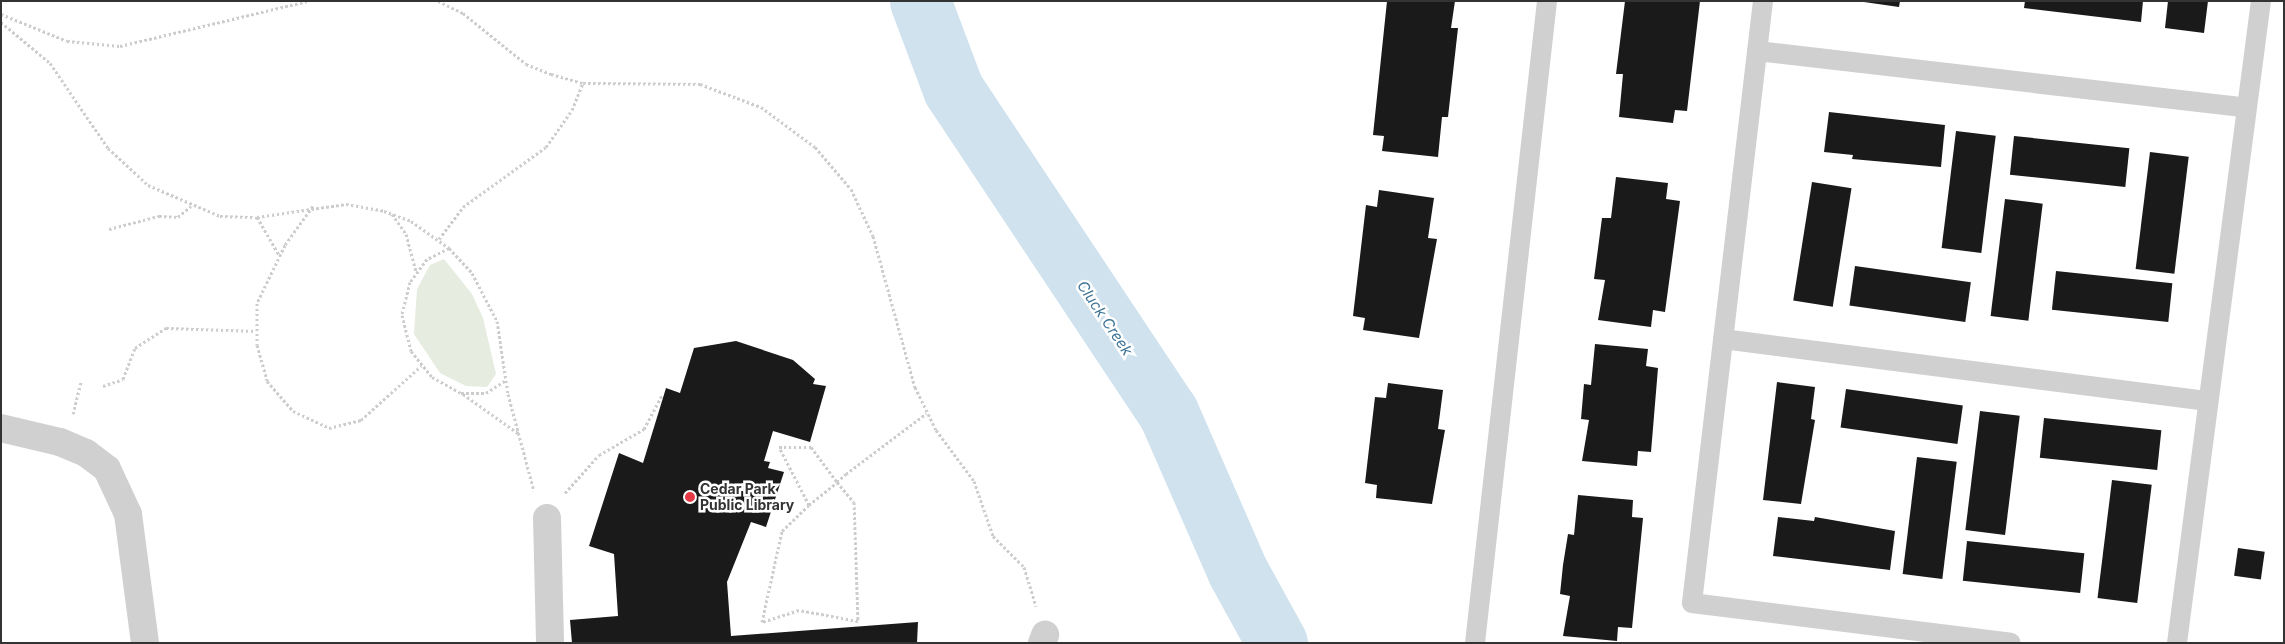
<!DOCTYPE html>
<style>
body{margin:0}
#map{position:relative;width:2285px;height:644px;overflow:hidden;background:#fff;font-family:Inter,sans-serif}
div>[style]{position:absolute}
.green>*{inset:0;background:#e6ecdf}
.river>*{height:61px;margin:-30.5px;padding:0 30.5px;transform-origin:30.5px;border-radius:30.5px;background:#cfe2ee}
.building>*{inset:0;background:#1a1a1a;transform-origin:0 0}
.path>*{height:3px;margin-top:-1.5px;transform-origin:0;background:repeating-linear-gradient(90deg,#cdcdcd 0 2.5px,transparent 0 5px)}
.service>*{height:20px;margin:-10px;padding:0 10px;transform-origin:10px;border-radius:10px;background:#d0d0d0}
.pedestrian>*{height:28px;margin:-14px;padding:0 14px;transform-origin:14px;border-radius:14px;background:#d0d0d0}
.minor>*{height:28px;margin:-14px;padding:0 14px;transform-origin:14px;border-radius:14px;background:#d0d0d0}
.dots>*{width:14px;height:14px;translate:-50% -50%;box-sizing:border-box;border:2px solid #fff;border-radius:50%}
span{translate:-50% -50%;white-space:nowrap;text-align:center;line-height:1.15;-webkit-text-stroke:5px #fff;paint-order:stroke}
.poi-label{font-size:14px;color:#333;font-weight:700}
.left{translate:0 -50%;text-align:left}
.water-label{font-size:15px;color:#3f7597;font-style:italic}
.frame{position:absolute;inset:0;border:2px solid #333;pointer-events:none}
</style>
<div id="map">
<div class="green">
<div style="clip-path:polygon(444px 259px,472px 294px,483px 318px,496px 374px,487px 387px,466px 386px,440px 373px,414px 334px,417px 289px,430px 265px)"></div>
</div>
<div class="river">
<div style="left:920px;top:1px;width:94px;rotate:69.4deg"></div>
<div style="left:953px;top:89px;width:388px;rotate:56.4deg"></div>
<div style="left:1168px;top:412px;width:175px;rotate:66.4deg"></div>
<div style="left:1238px;top:572px;width:81px;rotate:61.2deg"></div>
</div>
<div class="building">
<div style="clip-path:polygon(1387px 1px,1455px 1px,1451px 28px,1458px 28px,1448px 117px,1442px 117px,1438px 157px,1382px 151px,1384px 136px,1373px 135px)"></div>
<div style="clip-path:polygon(1625px 1px,1700px 1px,1687px 111px,1675px 110px,1673px 123px,1619px 117px,1623px 74px,1616px 74px)"></div>
<div style="clip-path:polygon(1857px 1px,1900px 1px,1899px 7px)"></div>
<div style="clip-path:polygon(2025px 1px,2143px 1px,2141px 22px,2024px 8px)"></div>
<div style="clip-path:polygon(2168px 1px,2208px 1px,2204px 33px,2165px 28px)"></div>
<div style="clip-path:polygon(1829px 112px,1945px 125px,1941px 167px,1852px 159px,1853px 155px,1824px 152px)"></div>
<div style="left:1956px;top:131px;width:40px;height:118px;rotate:7deg"></div>
<div style="left:2014px;top:136px;width:116px;height:39px;rotate:6deg"></div>
<div style="left:2150px;top:152px;width:39px;height:118px;rotate:7deg"></div>
<div style="clip-path:polygon(1616px 177px,1668px 183px,1666px 199px,1680px 201px,1665px 312px,1653px 310px,1651px 327px,1598px 320px,1605px 280px,1594px 279px,1602px 218px,1611px 218px)"></div>
<div style="left:1812px;top:182px;width:40px;height:120px;rotate:9deg"></div>
<div style="clip-path:polygon(1379px 190px,1434px 198px,1428px 238px,1437px 239px,1419px 338px,1363px 330px,1365px 318px,1353px 316px,1366px 205px,1377px 207px)"></div>
<div style="left:2005px;top:199px;width:38px;height:118px;rotate:7deg"></div>
<div style="left:1855px;top:266px;width:117px;height:40px;rotate:8deg"></div>
<div style="left:2056px;top:271px;width:117px;height:39px;rotate:6deg"></div>
<div style="clip-path:polygon(736px 341px,793px 360px,815px 379px,813px 384px,826px 386px,810px 442px,773px 431px,764px 461px,770px 462px,768px 468px,784px 472px,766px 527px,751px 522px,727px 582px,731px 636px,918px 622px,917px 643px,572px 643px,570px 620px,618px 616px,614px 554px,589px 546px,619px 453px,643px 463px,666px 388px,680px 393px,694px 348px)"></div>
<div style="clip-path:polygon(1595px 344px,1648px 349px,1646px 366px,1658px 368px,1651px 452px,1638px 451px,1637px 466px,1582px 461px,1589px 420px,1581px 419px,1584px 384px,1591px 385px)"></div>
<div style="clip-path:polygon(1777px 382px,1815px 387px,1811px 419px,1815px 420px,1801px 504px,1763px 500px)"></div>
<div style="clip-path:polygon(1388px 383px,1443px 390px,1438px 429px,1445px 430px,1432px 504px,1376px 498px,1377px 485px,1365px 483px,1375px 397px,1386px 398px)"></div>
<div style="left:1846px;top:389px;width:118px;height:39px;rotate:8deg"></div>
<div style="left:1980px;top:411px;width:40px;height:120px;rotate:7deg"></div>
<div style="left:2044px;top:418px;width:118px;height:40px;rotate:6deg"></div>
<div style="left:1917px;top:457px;width:40px;height:118px;rotate:7deg"></div>
<div style="left:2112px;top:480px;width:40px;height:119px;rotate:7deg"></div>
<div style="clip-path:polygon(1578px 495px,1633px 500px,1632px 517px,1643px 518px,1632px 628px,1618px 627px,1617px 641px,1563px 636px,1570px 596px,1560px 594px,1563px 565px,1568px 534px,1574px 535px)"></div>
<div style="clip-path:polygon(1778px 517px,1814px 521px,1815px 517px,1895px 531px,1890px 570px,1773px 556px)"></div>
<div style="left:1967px;top:541px;width:118px;height:40px;rotate:6deg"></div>
<div style="left:2238px;top:548px;width:27px;height:28px;rotate:8deg"></div>
</div>
<div class="path">
<div style="left:438px;top:1px;width:28px;rotate:26deg"></div>
<div style="left:463px;top:13px;width:81px;rotate:39deg"></div>
<div style="left:526px;top:64px;width:27px;rotate:22deg"></div>
<div style="left:551px;top:74px;width:33px;rotate:16deg"></div>
<div style="left:583px;top:83px;width:117px;rotate:0.5deg"></div>
<div style="left:700px;top:84px;width:65px;rotate:20.7deg"></div>
<div style="left:761px;top:107px;width:67px;rotate:36.5deg"></div>
<div style="left:815px;top:147px;width:55px;rotate:49.4deg"></div>
<div style="left:851px;top:189px;width:52px;rotate:64.9deg"></div>
<div style="left:873px;top:236px;width:157px;rotate:74.5deg"></div>
<div style="left:915px;top:387px;width:48px;rotate:64deg"></div>
<div style="left:936px;top:430px;width:64px;rotate:53.3deg"></div>
<div style="left:974px;top:481px;width:58px;rotate:70.9deg"></div>
<div style="left:993px;top:536px;width:44px;rotate:45deg"></div>
<div style="left:1024px;top:567px;width:41px;rotate:72.9deg"></div>
<div style="left:1px;top:14px;width:71px;rotate:22.2deg"></div>
<div style="left:67px;top:41px;width:53px;rotate:5.4deg"></div>
<div style="left:120px;top:46px;width:192px;rotate:-13.5deg"></div>
<div style="left:1px;top:22px;width:64px;rotate:39.9deg"></div>
<div style="left:50px;top:63px;width:103px;rotate:55.7deg"></div>
<div style="left:108px;top:148px;width:54px;rotate:42.8deg"></div>
<div style="left:148px;top:185px;width:78px;rotate:23.3deg"></div>
<div style="left:220px;top:216px;width:37px;rotate:2deg"></div>
<div style="left:257px;top:217px;width:90px;rotate:-8.3deg"></div>
<div style="left:346px;top:204px;width:39px;rotate:10deg"></div>
<div style="left:384px;top:211px;width:29px;rotate:20deg"></div>
<div style="left:411px;top:221px;width:47px;rotate:35.4deg"></div>
<div style="left:449px;top:248px;width:34px;rotate:47deg"></div>
<div style="left:472px;top:273px;width:54px;rotate:62.5deg"></div>
<div style="left:497px;top:321px;width:74px;rotate:81.4deg"></div>
<div style="left:508px;top:394px;width:100px;rotate:75deg"></div>
<div style="left:313px;top:206px;width:48px;rotate:125.7deg"></div>
<div style="left:285px;top:245px;width:64px;rotate:115.8deg"></div>
<div style="left:257px;top:303px;width:42px;rotate:90deg"></div>
<div style="left:257px;top:345px;width:37px;rotate:74deg"></div>
<div style="left:267px;top:381px;width:40px;rotate:49deg"></div>
<div style="left:293px;top:411px;width:40px;rotate:25deg"></div>
<div style="left:329px;top:428px;width:33px;rotate:-14deg"></div>
<div style="left:361px;top:420px;width:81px;rotate:-42deg"></div>
<div style="left:392px;top:214px;width:24px;rotate:55deg"></div>
<div style="left:406px;top:234px;width:38px;rotate:75deg"></div>
<div style="left:257px;top:217px;width:44px;rotate:59.9deg"></div>
<div style="left:109px;top:229px;width:52px;rotate:-14.6deg"></div>
<div style="left:159px;top:216px;width:19px;rotate:3deg"></div>
<div style="left:178px;top:217px;width:17px;rotate:-40deg"></div>
<div style="left:439px;top:239px;width:40px;rotate:-53deg"></div>
<div style="left:463px;top:207px;width:102px;rotate:-35.9deg"></div>
<div style="left:546px;top:147px;width:45px;rotate:-54.9deg"></div>
<div style="left:572px;top:110px;width:29px;rotate:-68deg"></div>
<div style="left:449px;top:248px;width:25px;rotate:153deg"></div>
<div style="left:427px;top:259px;width:29px;rotate:126deg"></div>
<div style="left:410px;top:282px;width:34px;rotate:104deg"></div>
<div style="left:402px;top:315px;width:37px;rotate:76deg"></div>
<div style="left:411px;top:351px;width:33px;rotate:51deg"></div>
<div style="left:432px;top:377px;width:33px;rotate:29deg"></div>
<div style="left:461px;top:393px;width:25px"></div>
<div style="left:486px;top:393px;width:24px;rotate:-33deg"></div>
<div style="left:103px;top:386px;width:21px;rotate:-19deg"></div>
<div style="left:123px;top:379px;width:33px;rotate:-69deg"></div>
<div style="left:135px;top:348px;width:37px;rotate:-33deg"></div>
<div style="left:166px;top:328px;width:90px;rotate:1.9deg"></div>
<div style="left:463px;top:394px;width:69px;rotate:35.5deg"></div>
<div style="left:73px;top:414px;width:34px;rotate:-76deg"></div>
<div style="left:565px;top:493px;width:51px;rotate:-48.2deg"></div>
<div style="left:599px;top:455px;width:52px;rotate:-30deg"></div>
<div style="left:644px;top:429px;width:38px;rotate:-62deg"></div>
<div style="left:809px;top:505px;width:65px;rotate:-117.3deg"></div>
<div style="left:779px;top:447px;width:32px"></div>
<div style="left:811px;top:447px;width:44px;rotate:53.4deg"></div>
<div style="left:837px;top:482px;width:26px;rotate:50deg"></div>
<div style="left:854px;top:502px;width:119px;rotate:88.1deg"></div>
<div style="left:858px;top:621px;width:60px;rotate:-169.4deg"></div>
<div style="left:799px;top:610px;width:39px;rotate:162deg"></div>
<div style="left:762px;top:622px;width:93px;rotate:-77.6deg"></div>
<div style="left:782px;top:531px;width:37px;rotate:-44deg"></div>
<div style="left:809px;top:505px;width:36px;rotate:-39deg"></div>
<div style="left:837px;top:482px;width:12px;rotate:-42deg"></div>
<div style="left:846px;top:474px;width:101px;rotate:-37deg"></div>
</div>
<div class="service">
<div style="left:1763px;top:1px;width:606px;rotate:96.73deg"></div>
<div style="left:1692px;top:603px;width:321px;rotate:7.1deg"></div>
<div style="left:1757px;top:51px;width:493px;rotate:6.6deg"></div>
<div style="left:1723px;top:339px;width:489px;rotate:7.3deg"></div>
<div style="left:1475px;top:643px;width:646px;rotate:-83.6deg"></div>
<div style="left:2177px;top:643px;width:647px;rotate:-82.55deg"></div>
</div>
<div class="pedestrian">
<div style="left:547px;top:518px;width:125px;rotate:88.6deg"></div>
<div style="left:1042px;top:643px;width:9px;rotate:-69deg"></div>
</div>
<div class="minor">
<div style="left:1px;top:428px;width:61px;rotate:13.3deg"></div>
<div style="left:60px;top:442px;width:28px;rotate:23deg"></div>
<div style="left:86px;top:453px;width:26px;rotate:37deg"></div>
<div style="left:107px;top:469px;width:50px;rotate:65deg"></div>
<div style="left:128px;top:514px;width:130px;rotate:82.5deg"></div>
</div>
<div class="dots">
<div style="left:690px;top:497px;background:#e63946"></div>
</div>
<div class="poi-label">
<span class="left" style="left:700px;top:497px">Cedar Park<br>Public Library</span>
</div>
<div class="water-label">
<span style="left:1105px;top:318px;rotate:56deg">Cluck Creek</span>
</div>
<div class="frame"></div>
</div>
